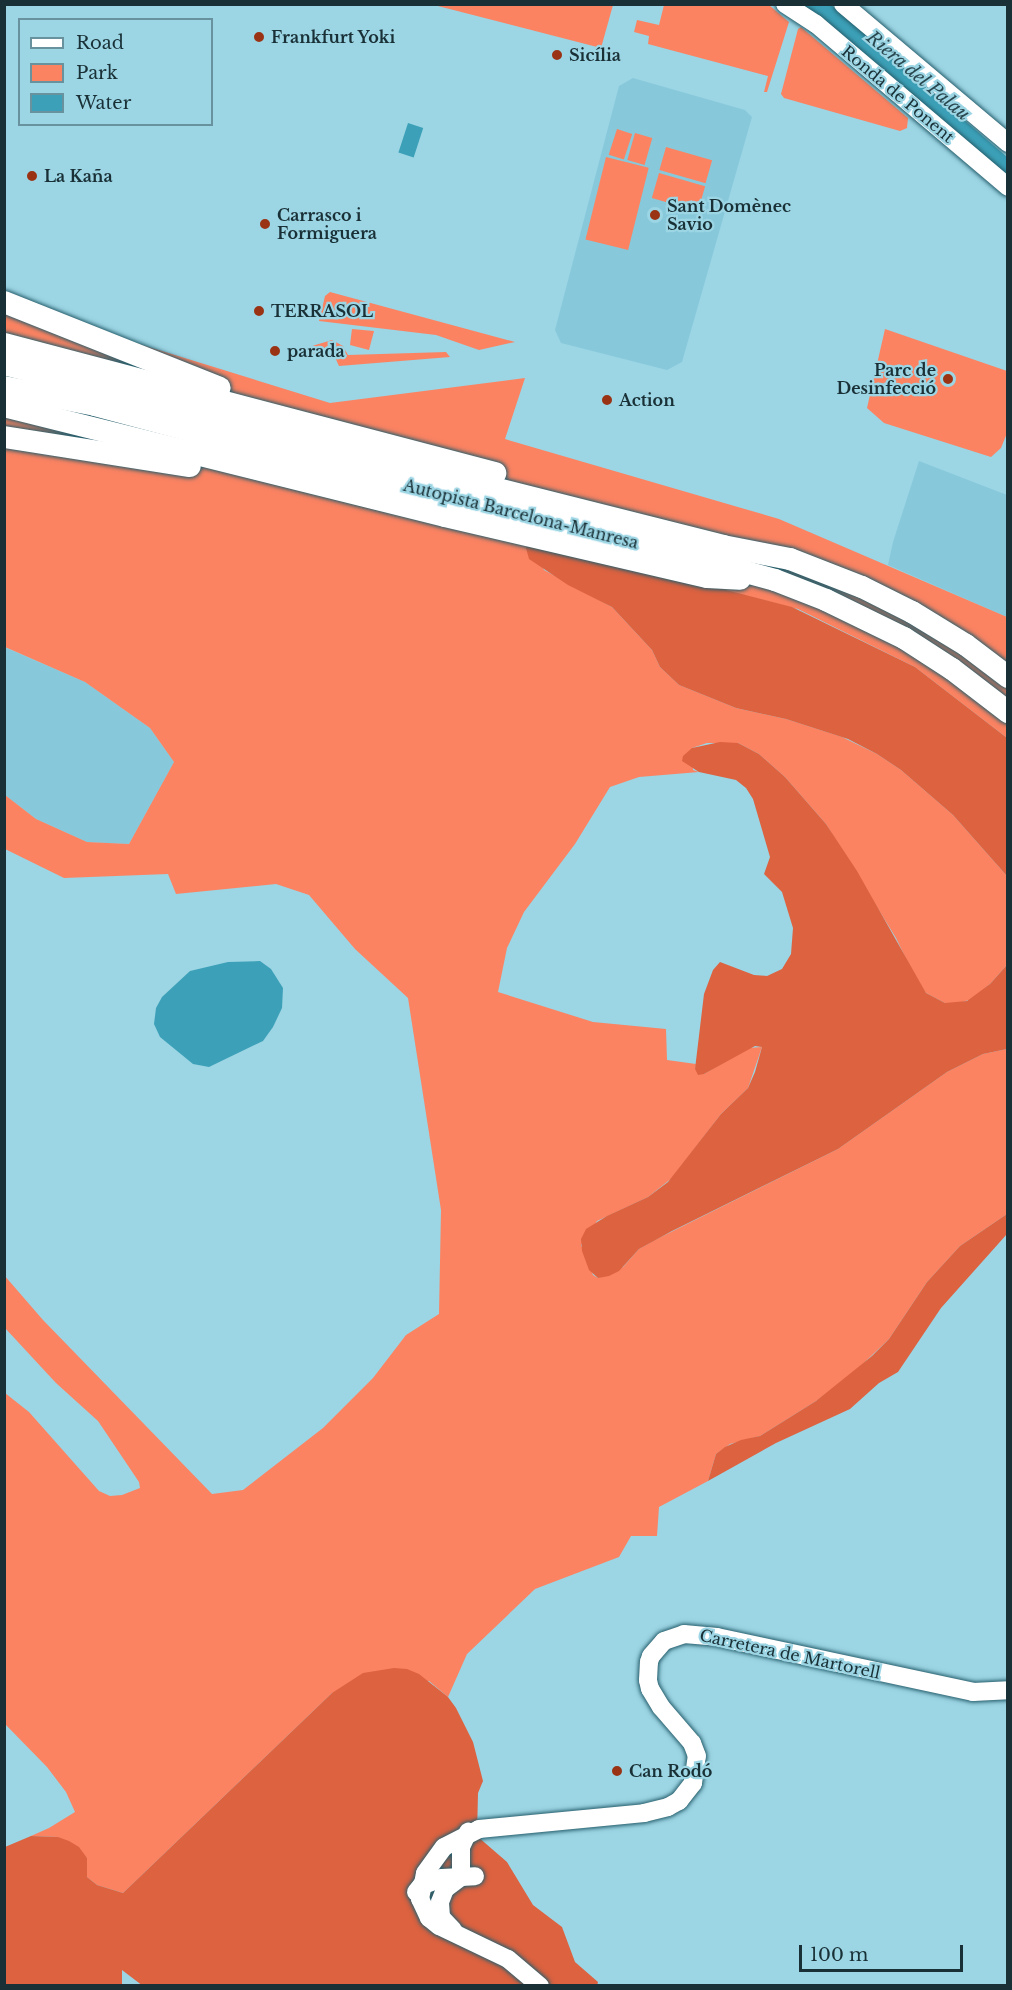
<!DOCTYPE html>
<meta charset="utf-8">
<style>
body{margin:0}
#map{position:relative;width:1012px;height:1990px;overflow:hidden;background:#9cd5e4;font-family:"Libre Baskerville",serif}
div>[style]{position:absolute}
.built>*{inset:0;background:#87c9db}
.green>*{inset:0;background:#fb8362;transform-origin:0 0}
.forest>*{inset:0;background:#dc6240}
.water>*{inset:0;background:#3ca1b8;transform-origin:0 0}
.roads{filter:drop-shadow(0 0 2px #265e6c) drop-shadow(0 0 2px #265e6c)}
.secondary>*{height:18px;margin:-9px;padding:0 9px;transform-origin:9px;border-radius:9px;background:#fff}
.highway>*{height:22px;margin:-11px;padding:0 11px;transform-origin:11px;border-radius:11px;background:#fff}
.dots>*{width:16px;height:16px;translate:-50% -50%;box-sizing:border-box;border:3px solid #9cd5e4;border-radius:50%}
span{translate:-50% -50%;white-space:nowrap;text-align:center;line-height:1.15;-webkit-text-stroke:4.5px #9cd5e4;paint-order:stroke}
.poi-label{font-size:16px;color:#193036;font-weight:700}
.left{translate:0 -50%;text-align:left}
.right{translate:-100% -50%;text-align:right}
.street-label{font-size:16px;color:#193036}
.water-label{font-size:18px;color:#2a4850;font-style:italic}
.frame{position:absolute;inset:0;border:6px solid #193036;pointer-events:none}
.legend{position:absolute;left:18px;top:18px;width:195px;height:108px;box-sizing:border-box;background:#9cd5e4;border:2px solid #68939e;margin:0;padding:8px 10px;list-style:none;font-size:18px;color:#193036}
.legend li{display:flex;align-items:center;gap:12px;height:30px}
.legend b{width:30px;border:2px solid #68939e}
.scale{position:absolute;left:799px;top:1945px;width:164px;height:27px;box-sizing:border-box;border:3px solid #193036;border-top:0;padding-left:8px;font-size:18px;line-height:21px;white-space:nowrap;color:#193036;-webkit-text-stroke:4px #9cd5e4;paint-order:stroke}
</style>
<div id="map">
<div class="built">
<div style="clip-path:polygon(633px 78px,745px 110px,752px 117px,682px 362px,667px 370px,561px 343px,555px 330px,619px 86px)"></div>
<div style="clip-path:polygon(919px 461px,1007px 495px,1007px 617px,888px 565px,893px 542px)"></div>
<div style="clip-path:polygon(4px 647px,85px 682px,150px 728px,174px 762px,129px 844px,87px 842px,36px 819px,5px 795px)"></div>
</div>
<div class="green">
<div style="clip-path:polygon(434px 5px,613px 4px,613px 5px,601px 48px)"></div>
<div style="clip-path:polygon(664px 5px,769px 5px,789px 22px,767px 92px,764px 92px,768px 76px,648px 44px,649px 36px,634px 32px,637px 20px,659px 25px)"></div>
<div style="clip-path:polygon(801px 27px,908px 118px,907px 128px,900px 131px,784px 98px,781px 94px,798px 29px)"></div>
<div style="left:617px;top:129px;width:16px;height:27px;rotate:18deg"></div>
<div style="left:635px;top:133px;width:18px;height:28px;rotate:16deg"></div>
<div style="left:666px;top:147px;width:48px;height:24px;rotate:16deg"></div>
<div style="left:606px;top:157px;width:44px;height:85px;rotate:14deg"></div>
<div style="left:659px;top:173px;width:48px;height:26px;rotate:16deg"></div>
<div style="clip-path:polygon(330px 292px,515px 342px,479px 350px,436px 335px,319px 321px,325px 296px)"></div>
<div style="clip-path:polygon(5px 309px,120px 338px,330px 403px,525px 378px,505px 439px,779px 519px,1007px 617px,1007px 738px,915px 667px,798px 609px,528px 539px,544px 570px,612px 607px,652px 650px,660px 667px,679px 685px,736px 708px,786px 719px,842px 737px,877px 754px,901px 770px,953px 815px,1007px 876px,1007px 965px,990px 984px,972px 999px,956px 1004px,945px 1003px,926px 993px,916px 979px,896px 938px,826px 824px,785px 777px,759px 754px,738px 743px,707px 743px,692px 748px,693px 770px,699px 772px,639px 777px,610px 787px,575px 844px,524px 912px,507px 948px,498px 992px,593px 1022px,666px 1029px,667px 1060px,696px 1064px,695px 1069px,704px 1074px,748px 1048px,762px 1047px,748px 1088px,721px 1114px,672px 1178px,648px 1197px,597px 1221px,581px 1245px,593px 1275px,598px 1278px,623px 1267px,639px 1249px,655px 1240px,838px 1149px,947px 1072px,983px 1054px,1007px 1049px,1007px 1214px,960px 1246px,927px 1282px,889px 1339px,850px 1376px,816px 1401px,760px 1436px,730px 1444px,716px 1454px,708px 1481px,659px 1507px,657px 1536px,631px 1536px,619px 1557px,535px 1589px,467px 1654px,448px 1697px,429px 1681px,332px 1693px,123px 1893px,97px 1885px,87px 1877px,87px 1858px,58px 1837px,31px 1836px,49px 1828px,75px 1812px,66px 1792px,47px 1767px,5px 1724px,5px 1393px,29px 1412px,99px 1491px,110px 1496px,122px 1495px,140px 1488px,139px 1482px,98px 1421px,56px 1383px,5px 1328px,4px 1275px,43px 1320px,212px 1494px,243px 1490px,323px 1428px,373px 1378px,406px 1335px,439px 1314px,441px 1210px,408px 998px,355px 949px,309px 895px,276px 884px,176px 894px,168px 874px,64px 878px,5px 849px,5px 795px,36px 819px,87px 842px,129px 844px,174px 762px,150px 728px,85px 682px,5px 647px)"></div>
<div style="clip-path:polygon(352px 329px,374px 331px,369px 350px,350px 345px)"></div>
<div style="clip-path:polygon(885px 329px,1007px 371px,1007px 433px,1001px 448px,991px 457px,884px 423px,867px 408px)"></div>
<div style="clip-path:polygon(332px 340px,343px 346px,348px 355px,446px 352px,450px 357px,339px 366px,333px 353px,324px 351px,314px 358px,312px 346px)"></div>
</div>
<div class="forest">
<div style="clip-path:polygon(528px 539px,792px 607px,915px 667px,1007px 738px,1007px 876px,953px 815px,901px 770px,877px 754px,848px 739px,786px 719px,736px 708px,679px 685px,660px 667px,652px 650px,612px 607px,568px 585px,529px 559px,526px 548px)"></div>
<div style="clip-path:polygon(720px 742px,738px 743px,759px 754px,785px 777px,826px 824px,857px 871px,926px 993px,945px 1003px,967px 1001px,990px 984px,1007px 965px,1007px 1049px,983px 1054px,947px 1072px,838px 1149px,672px 1231px,639px 1249px,619px 1271px,609px 1276px,598px 1278px,589px 1270px,582px 1251px,581px 1239px,586px 1229px,607px 1216px,648px 1197px,668px 1182px,721px 1114px,748px 1088px,755px 1072px,762px 1047px,755px 1046px,704px 1074px,698px 1075px,695px 1069px,704px 994px,713px 970px,720px 962px,754px 975px,767px 976px,782px 969px,791px 954px,793px 928px,782px 892px,764px 874px,770px 857px,753px 799px,746px 788px,736px 780px,699px 772px,682px 761px,683px 756px,692px 748px)"></div>
<div style="clip-path:polygon(1007px 1214px,1007px 1234px,941px 1308px,898px 1372px,879px 1383px,850px 1409px,776px 1443px,708px 1481px,716px 1454px,725px 1447px,741px 1440px,760px 1436px,816px 1401px,872px 1356px,889px 1339px,927px 1282px,960px 1246px)"></div>
<div style="clip-path:polygon(394px 1668px,407px 1669px,419px 1674px,448px 1697px,456px 1708px,473px 1742px,483px 1781px,478px 1793px,477px 1836px,507px 1862px,533px 1905px,562px 1927px,575px 1962px,598px 1982px,597px 1986px,143px 1986px,122px 1970px,122px 1985px,5px 1986px,5px 1847px,31px 1836px,58px 1837px,69px 1841px,79px 1847px,87px 1858px,87px 1877px,97px 1885px,123px 1893px,332px 1693px,363px 1673px)"></div>
</div>
<div class="water">
<div style="clip-path:polygon(802px 5px,831px 5px,1007px 157px,1007px 178px)"></div>
<div style="left:408px;top:123px;width:16px;height:31px;rotate:18deg"></div>
<div style="clip-path:polygon(260px 961px,271px 969px,283px 988px,282px 1008px,273px 1027px,263px 1041px,209px 1067px,193px 1064px,160px 1037px,154px 1024px,156px 1008px,162px 997px,190px 971px,228px 962px)"></div>
</div>
<div class="roads">
<div class="secondary">
<div style="left:785px;top:4px;width:37px;rotate:33deg"></div>
<div style="left:816px;top:24px;width:252px;rotate:40.3deg"></div>
<div style="left:843px;top:4px;width:216px;rotate:40.1deg"></div>
<div style="left:461px;top:1877px;width:30px;rotate:-90deg"></div>
<div style="left:461px;top:1847px;width:17px;rotate:-65deg"></div>
<div style="left:416px;top:1892px;width:8px;rotate:-50deg"></div>
<div style="left:421px;top:1886px;width:22px;rotate:-21deg"></div>
<div style="left:442px;top:1878px;width:33px;rotate:-3deg"></div>
<div style="left:453px;top:1930px;width:18px;rotate:-133deg"></div>
<div style="left:441px;top:1917px;width:15px;rotate:-94deg"></div>
<div style="left:440px;top:1902px;width:14px;rotate:-69deg"></div>
<div style="left:445px;top:1889px;width:20px;rotate:-37deg"></div>
<div style="left:540px;top:1986px;width:42px;rotate:-139.8deg"></div>
<div style="left:508px;top:1959px;width:76px;rotate:-154.4deg"></div>
<div style="left:439px;top:1926px;width:13px;rotate:-141deg"></div>
<div style="left:429px;top:1918px;width:21px;rotate:-115deg"></div>
<div style="left:420px;top:1899px;width:26px;rotate:-79deg"></div>
<div style="left:425px;top:1873px;width:32px;rotate:-54deg"></div>
<div style="left:444px;top:1847px;width:39px;rotate:-27deg"></div>
<div style="left:479px;top:1829px;width:166px;rotate:-5.5deg"></div>
<div style="left:644px;top:1813px;width:25px;rotate:-14deg"></div>
<div style="left:668px;top:1807px;width:13px;rotate:-29deg"></div>
<div style="left:679px;top:1801px;width:23px;rotate:-52deg"></div>
<div style="left:693px;top:1783px;width:27px;rotate:-82deg"></div>
<div style="left:697px;top:1756px;width:14px;rotate:-111deg"></div>
<div style="left:692px;top:1743px;width:48px;rotate:-130.7deg"></div>
<div style="left:661px;top:1707px;width:21px;rotate:-121deg"></div>
<div style="left:650px;top:1689px;width:9px;rotate:-103deg"></div>
<div style="left:648px;top:1680px;width:18px;rotate:-87deg"></div>
<div style="left:649px;top:1662px;width:6px;rotate:-72deg"></div>
<div style="left:651px;top:1656px;width:20px;rotate:-49deg"></div>
<div style="left:664px;top:1641px;width:21px;rotate:-19deg"></div>
<div style="left:684px;top:1634px;width:33px;rotate:5deg"></div>
<div style="left:717px;top:1637px;width:262px;rotate:12.1deg"></div>
<div style="left:973px;top:1692px;width:35px;rotate:-3deg"></div>
</div>
<div class="highway">
<div style="left:4px;top:302px;width:232px;rotate:21.7deg"></div>
<div style="left:4px;top:344px;width:508px;rotate:14.72deg"></div>
<div style="left:4px;top:364px;width:742px;rotate:14.2deg"></div>
<div style="left:723px;top:546px;width:68px;rotate:11deg"></div>
<div style="left:790px;top:559px;width:77px;rotate:21.3deg"></div>
<div style="left:862px;top:587px;width:56px;rotate:26.6deg"></div>
<div style="left:912px;top:612px;width:63px;rotate:31.4deg"></div>
<div style="left:966px;top:645px;width:53px;rotate:37.3deg"></div>
<div style="left:4px;top:387px;width:93px;rotate:11.2deg"></div>
<div style="left:95px;top:405px;width:198px;rotate:15deg"></div>
<div style="left:286px;top:456px;width:352px;rotate:13.8deg"></div>
<div style="left:628px;top:540px;width:152px;rotate:15.2deg"></div>
<div style="left:775px;top:580px;width:55px;rotate:21.4deg"></div>
<div style="left:826px;top:600px;width:87px;rotate:26deg"></div>
<div style="left:904px;top:638px;width:57px;rotate:32.9deg"></div>
<div style="left:952px;top:669px;width:71px;rotate:37.5deg"></div>
<div style="left:4px;top:406px;width:455px;rotate:14deg"></div>
<div style="left:445px;top:516px;width:269px;rotate:13.1deg"></div>
<div style="left:707px;top:577px;width:33px;rotate:3deg"></div>
<div style="left:4px;top:437px;width:188px;rotate:8.9deg"></div>
</div>
</div>
<div class="dots">
<div style="left:259px;top:37px;background:#9a3313"></div>
<div style="left:557px;top:55px;background:#9a3313"></div>
<div style="left:32px;top:176px;background:#9a3313"></div>
<div style="left:655px;top:215px;background:#9a3313"></div>
<div style="left:265px;top:224px;background:#9a3313"></div>
<div style="left:259px;top:311px;background:#9a3313"></div>
<div style="left:275px;top:351px;background:#9a3313"></div>
<div style="left:948px;top:379px;background:#9a3313"></div>
<div style="left:607px;top:400px;background:#9a3313"></div>
<div style="left:617px;top:1771px;background:#9a3313"></div>
</div>
<div class="poi-label">
<span class="left" style="left:271px;top:37px">Frankfurt Yoki</span>
<span class="left" style="left:569px;top:55px">Sicília</span>
<span class="left" style="left:44px;top:176px">La Kaña</span>
<span class="left" style="left:667px;top:215px">Sant Domènec<br>Savio</span>
<span class="left" style="left:277px;top:224px">Carrasco i<br>Formiguera</span>
<span class="left" style="left:271px;top:311px">TERRASOL</span>
<span class="left" style="left:287px;top:351px">parada</span>
<span class="right" style="left:936px;top:379px">Parc de<br>Desinfecció</span>
<span class="left" style="left:619px;top:400px">Action</span>
<span class="left" style="left:629px;top:1771px">Can Rodó</span>
</div>
<div class="street-label">
<span style="left:898px;top:94px;rotate:40deg">Ronda de Ponent</span>
<span style="left:521px;top:514px;rotate:14deg">Autopista Barcelona-Manresa</span>
<span style="left:790px;top:1654px;rotate:12deg">Carretera de Martorell</span>
</div>
<div class="water-label">
<span style="left:918px;top:76px;rotate:40deg">Riera del Palau</span>
</div>
<div class="frame"></div>
<ul class="legend">
<li><b style="height:8px;background:#fff"></b>Road</li>
<li><b style="height:16px;background:#fb8362"></b>Park</li>
<li><b style="height:16px;background:#3ca1b8"></b>Water</li>
</ul>
<div class="scale">100 m</div>
</div>
